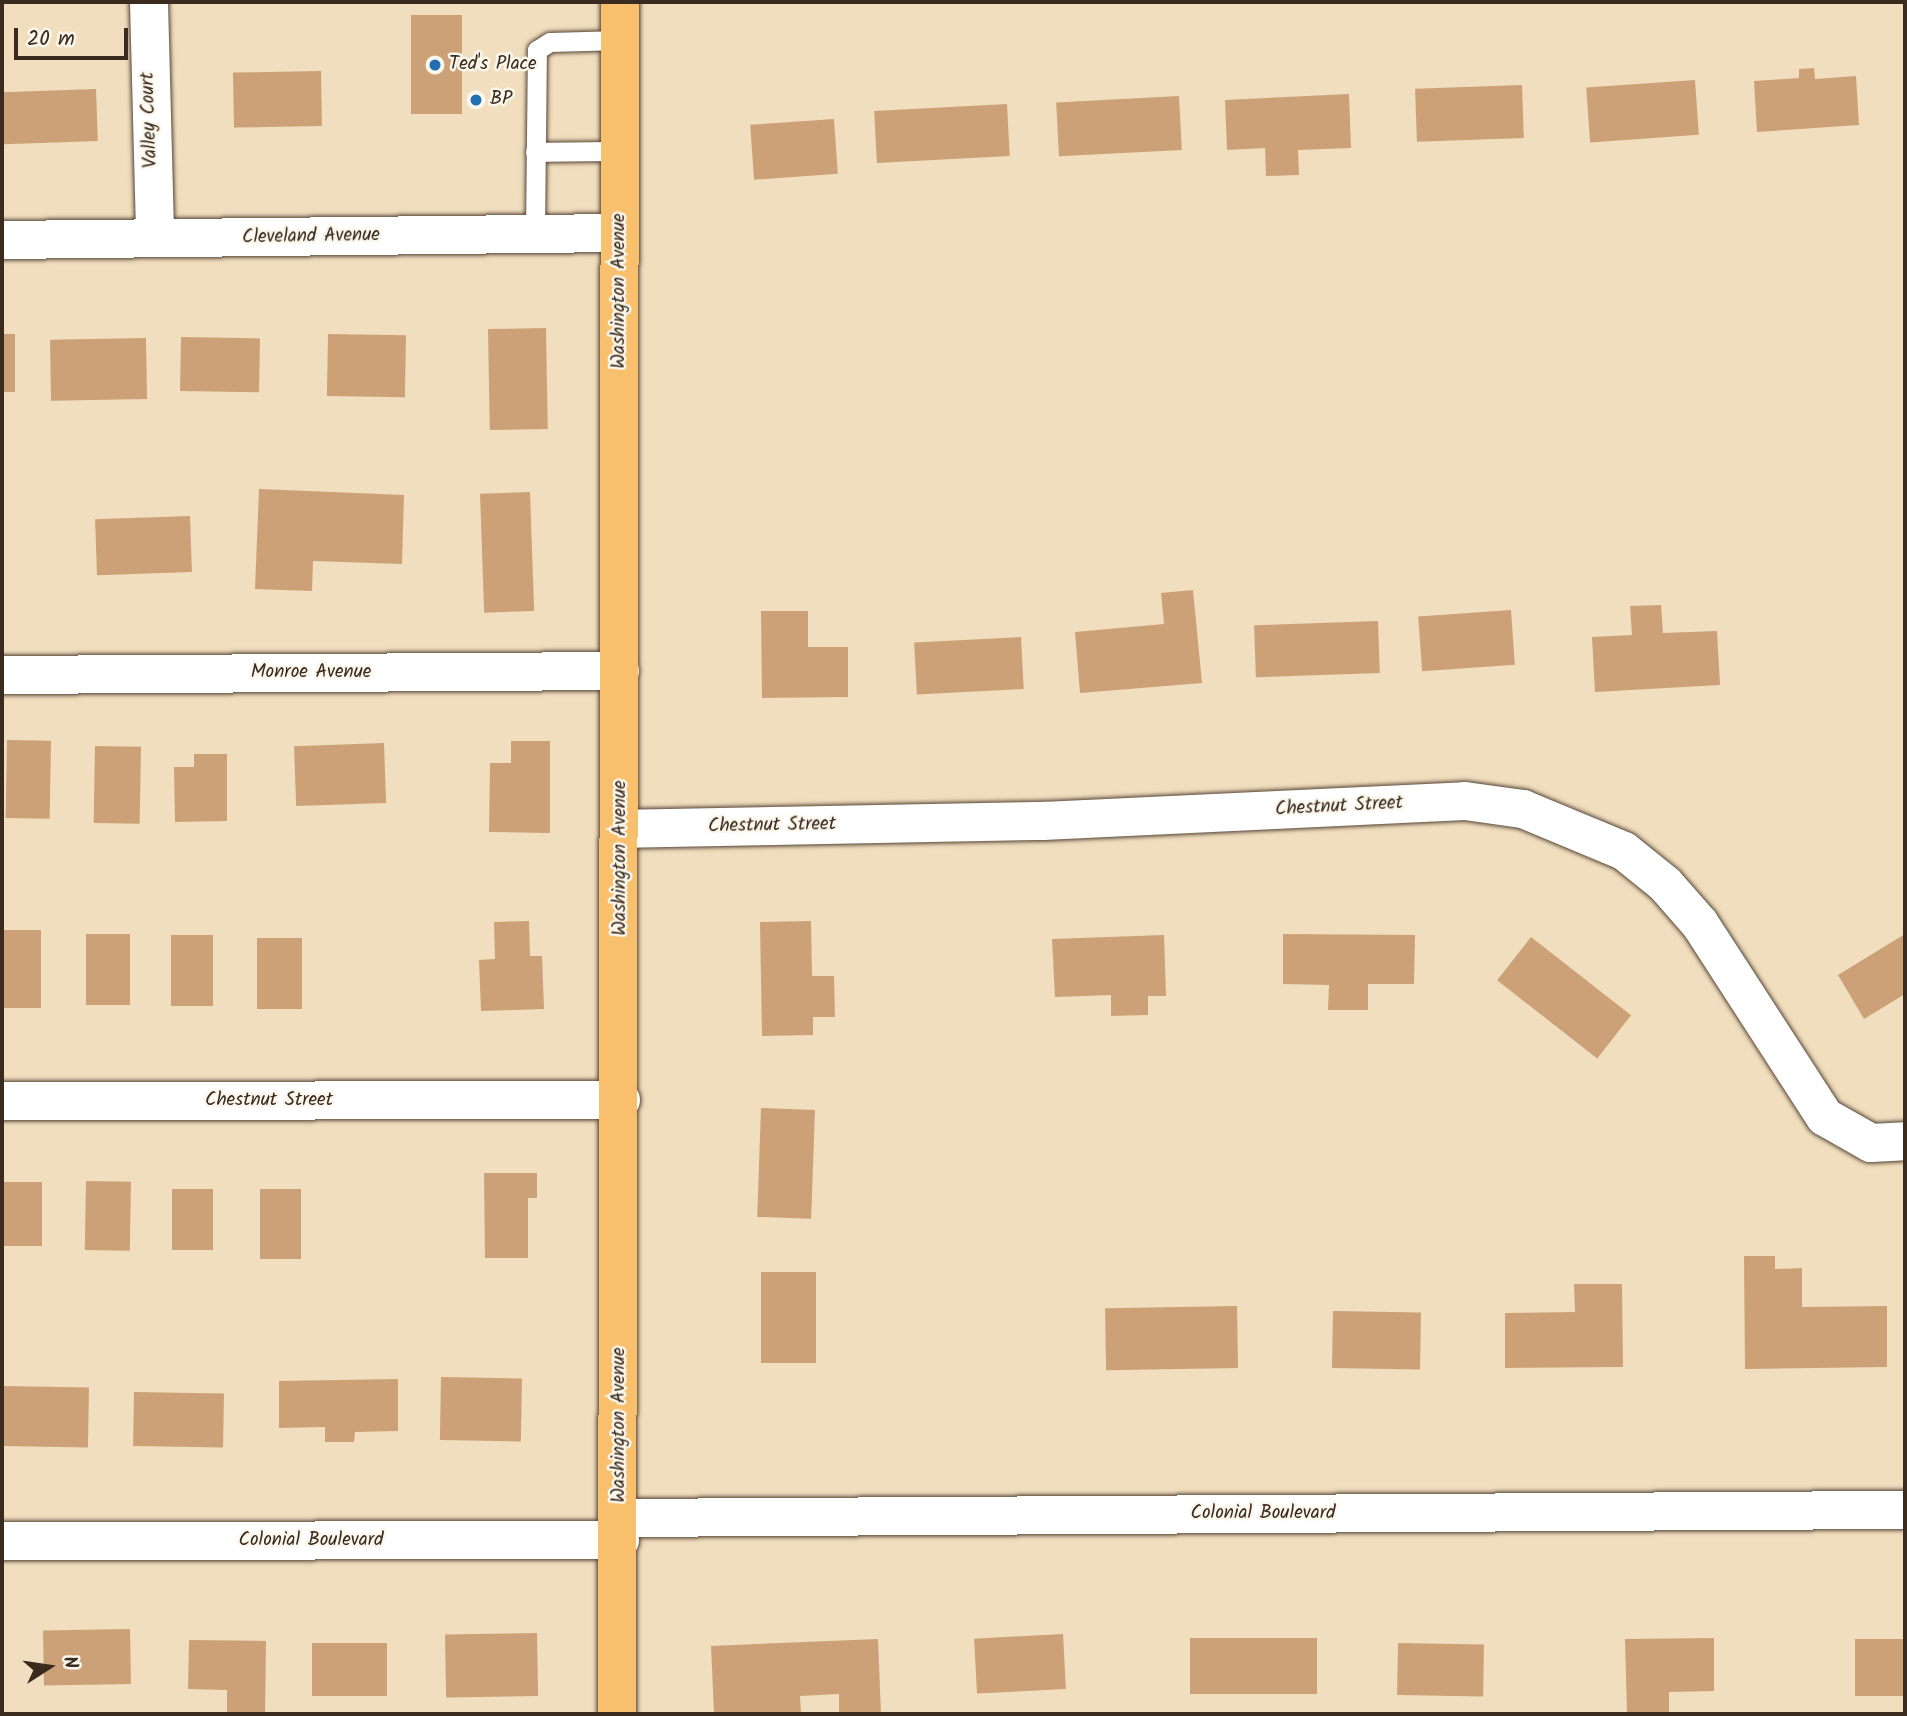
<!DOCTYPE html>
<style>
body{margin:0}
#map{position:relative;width:1907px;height:1716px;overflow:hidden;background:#f1debe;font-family:Kalam,sans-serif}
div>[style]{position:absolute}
.building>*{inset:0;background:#cca177;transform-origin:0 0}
.roads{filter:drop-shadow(0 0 2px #564536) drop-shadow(0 0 2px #564536)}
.lane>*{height:19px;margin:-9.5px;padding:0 9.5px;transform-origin:9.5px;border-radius:9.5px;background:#fff}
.street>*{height:38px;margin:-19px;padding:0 19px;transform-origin:19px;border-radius:19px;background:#fff}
.primary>*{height:38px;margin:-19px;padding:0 19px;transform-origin:19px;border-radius:19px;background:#f8bf6c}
.dots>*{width:19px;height:19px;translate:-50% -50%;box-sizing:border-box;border:4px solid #fbf7ec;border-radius:50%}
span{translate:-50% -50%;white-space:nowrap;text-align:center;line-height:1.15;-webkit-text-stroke:5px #fbf7ec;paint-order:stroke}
.poi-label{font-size:19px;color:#3b2a1e}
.left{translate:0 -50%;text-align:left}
.street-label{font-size:19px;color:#3b2a1e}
.frame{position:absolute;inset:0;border:4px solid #3b2a1e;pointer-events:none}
.north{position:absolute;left:14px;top:1632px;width:70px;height:70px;-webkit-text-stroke:5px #fbf7ec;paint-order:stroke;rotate:78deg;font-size:19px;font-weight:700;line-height:28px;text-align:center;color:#3b2a1e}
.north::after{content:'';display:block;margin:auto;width:24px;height:32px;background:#3b2a1e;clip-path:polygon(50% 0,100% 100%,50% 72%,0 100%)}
.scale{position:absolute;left:14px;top:28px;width:114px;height:32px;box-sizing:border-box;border:4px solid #3b2a1e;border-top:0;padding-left:9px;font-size:21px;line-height:24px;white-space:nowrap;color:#3b2a1e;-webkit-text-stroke:5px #fbf7ec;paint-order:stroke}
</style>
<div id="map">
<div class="building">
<div style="left:411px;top:15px;width:51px;height:99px"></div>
<div style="clip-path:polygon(1814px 68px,1815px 79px,1856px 76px,1859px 125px,1757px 132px,1754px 81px,1799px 78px,1799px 69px)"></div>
<div style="left:321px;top:71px;width:55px;height:88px;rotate:89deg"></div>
<div style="left:1695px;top:80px;width:55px;height:109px;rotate:86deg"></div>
<div style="left:1522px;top:85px;width:53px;height:107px;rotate:88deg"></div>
<div style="left:96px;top:89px;width:52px;height:94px;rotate:88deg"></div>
<div style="clip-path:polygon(1349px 94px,1351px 148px,1298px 150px,1299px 175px,1266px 176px,1265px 148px,1227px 150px,1225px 100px)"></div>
<div style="left:1179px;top:96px;width:54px;height:123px;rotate:87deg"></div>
<div style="left:1007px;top:104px;width:52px;height:133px;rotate:87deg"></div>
<div style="left:834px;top:119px;width:55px;height:84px;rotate:86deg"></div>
<div style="left:546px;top:328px;width:101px;height:58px;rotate:89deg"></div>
<div style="left:2px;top:334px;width:13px;height:58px"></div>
<div style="left:328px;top:334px;width:78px;height:62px;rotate:1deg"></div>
<div style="left:181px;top:337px;width:79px;height:54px;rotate:1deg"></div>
<div style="left:146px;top:338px;width:61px;height:96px;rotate:89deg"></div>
<div style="clip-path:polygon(259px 489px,404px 495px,402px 564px,313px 561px,312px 591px,255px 589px)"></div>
<div style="left:530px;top:492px;width:119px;height:50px;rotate:88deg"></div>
<div style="left:190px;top:516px;width:56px;height:95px;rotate:88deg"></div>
<div style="clip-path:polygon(1193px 590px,1202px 683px,1080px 693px,1075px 632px,1164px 624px,1161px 593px)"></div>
<div style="clip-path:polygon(1661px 605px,1663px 633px,1717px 631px,1720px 685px,1595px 692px,1592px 637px,1632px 635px,1630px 606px)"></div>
<div style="left:1511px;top:610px;width:55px;height:93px;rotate:86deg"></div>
<div style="clip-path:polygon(761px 611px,808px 611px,808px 647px,848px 647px,848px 697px,762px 698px)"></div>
<div style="left:1378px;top:621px;width:52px;height:124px;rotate:88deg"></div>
<div style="left:1021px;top:637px;width:52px;height:107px;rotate:87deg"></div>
<div style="left:7px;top:740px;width:44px;height:78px;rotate:1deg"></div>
<div style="clip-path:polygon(511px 741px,550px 741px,550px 833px,489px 832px,490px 763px,511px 763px)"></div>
<div style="left:384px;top:743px;width:60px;height:90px;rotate:88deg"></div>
<div style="left:95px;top:746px;width:46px;height:77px;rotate:1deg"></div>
<div style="clip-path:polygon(194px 754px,227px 754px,227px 821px,175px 822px,174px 767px,194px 767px)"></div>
<div style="clip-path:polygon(529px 921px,530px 956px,542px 956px,544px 1009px,481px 1011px,479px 960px,495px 959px,494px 922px)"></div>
<div style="clip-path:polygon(811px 921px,812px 976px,834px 976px,835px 1017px,813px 1017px,813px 1035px,762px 1036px,760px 922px)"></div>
<div style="left:2px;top:930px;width:39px;height:78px"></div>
<div style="left:86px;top:934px;width:44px;height:71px"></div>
<div style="clip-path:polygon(1283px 934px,1415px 935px,1414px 984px,1368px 984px,1368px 1010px,1328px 1010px,1329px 985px,1283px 984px)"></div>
<div style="clip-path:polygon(1905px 934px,1905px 994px,1864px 1019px,1838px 975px)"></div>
<div style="left:171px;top:935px;width:42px;height:71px"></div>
<div style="clip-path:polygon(1164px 935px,1166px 996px,1148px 996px,1148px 1015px,1111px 1016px,1111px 995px,1055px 997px,1052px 939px)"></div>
<div style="left:1531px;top:937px;width:127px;height:55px;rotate:38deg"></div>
<div style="left:257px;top:938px;width:45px;height:71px"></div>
<div style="left:761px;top:1108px;width:54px;height:109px;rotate:2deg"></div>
<div style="clip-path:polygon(484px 1173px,537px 1173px,537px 1198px,528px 1198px,528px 1258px,485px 1258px)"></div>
<div style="left:86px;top:1181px;width:45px;height:69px;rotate:1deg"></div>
<div style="left:42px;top:1182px;width:64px;height:40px;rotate:90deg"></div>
<div style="left:172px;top:1189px;width:41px;height:61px"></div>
<div style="left:260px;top:1189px;width:41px;height:70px"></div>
<div style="clip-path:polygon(1744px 1256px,1775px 1256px,1775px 1269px,1802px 1268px,1802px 1307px,1887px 1306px,1887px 1367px,1745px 1369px)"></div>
<div style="left:761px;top:1272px;width:55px;height:91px"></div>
<div style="clip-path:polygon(1574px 1284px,1622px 1284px,1623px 1367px,1505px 1368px,1505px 1313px,1575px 1312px)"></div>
<div style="left:1237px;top:1306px;width:62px;height:132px;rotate:89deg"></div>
<div style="left:1333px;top:1311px;width:88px;height:57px;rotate:1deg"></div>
<div style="left:441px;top:1377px;width:81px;height:63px;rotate:1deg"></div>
<div style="clip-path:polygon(398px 1379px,398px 1431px,355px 1432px,354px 1442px,325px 1442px,325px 1427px,279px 1428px,279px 1381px)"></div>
<div style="left:4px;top:1386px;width:85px;height:60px;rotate:1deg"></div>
<div style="left:134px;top:1392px;width:90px;height:54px;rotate:1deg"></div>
<div style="left:130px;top:1629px;width:55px;height:87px;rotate:89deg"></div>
<div style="left:537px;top:1633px;width:63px;height:92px;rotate:89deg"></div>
<div style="left:1063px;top:1634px;width:55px;height:89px;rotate:87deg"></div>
<div style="left:1190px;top:1638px;width:127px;height:56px"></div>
<div style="clip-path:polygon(1714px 1638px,1714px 1691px,1669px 1692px,1669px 1714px,1627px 1714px,1625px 1639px)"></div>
<div style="clip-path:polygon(878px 1639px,881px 1714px,839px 1714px,839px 1694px,800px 1696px,801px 1714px,714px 1714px,711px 1646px)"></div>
<div style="left:1905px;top:1639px;width:57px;height:50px;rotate:90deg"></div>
<div style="clip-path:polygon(189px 1640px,266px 1641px,265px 1714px,227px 1714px,227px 1690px,188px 1689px)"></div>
<div style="left:312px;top:1643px;width:75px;height:53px"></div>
<div style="left:1398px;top:1643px;width:86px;height:52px;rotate:1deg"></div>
</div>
<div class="roads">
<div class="lane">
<div style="left:535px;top:152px;width:85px;rotate:-0.7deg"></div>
<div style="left:535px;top:234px;width:184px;rotate:-89.4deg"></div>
<div style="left:537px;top:50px;width:15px;rotate:-32deg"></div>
<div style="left:550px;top:42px;width:70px;rotate:-1.6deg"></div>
</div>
<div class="street">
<div style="left:149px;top:2px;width:236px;rotate:88.5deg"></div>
<div style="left:2px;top:240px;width:618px;rotate:-0.65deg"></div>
<div style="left:2px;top:675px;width:618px;rotate:-0.37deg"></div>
<div style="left:621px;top:829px;width:422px;rotate:-1.1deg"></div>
<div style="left:1043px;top:821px;width:422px;rotate:-2.7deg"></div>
<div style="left:1465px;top:801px;width:59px;rotate:7.9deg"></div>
<div style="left:1523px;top:809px;width:109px;rotate:22.6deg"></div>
<div style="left:1624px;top:851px;width:53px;rotate:38.8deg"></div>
<div style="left:1665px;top:884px;width:53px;rotate:48.8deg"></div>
<div style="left:1700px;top:924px;width:230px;rotate:57.1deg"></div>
<div style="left:1825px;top:1117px;width:53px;rotate:29.5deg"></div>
<div style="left:1871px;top:1143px;width:34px;rotate:-3deg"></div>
<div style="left:2px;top:1101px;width:619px;rotate:-0.09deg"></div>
<div style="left:620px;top:1518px;width:1285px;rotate:-0.36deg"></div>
<div style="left:2px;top:1541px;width:618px;rotate:-0.09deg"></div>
</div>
<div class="primary">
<div style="left:617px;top:1714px;width:1712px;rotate:-89.9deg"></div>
</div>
</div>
<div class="dots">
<div style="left:435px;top:65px;background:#1f6fb2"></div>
<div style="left:476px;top:100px;background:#1f6fb2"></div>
</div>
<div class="poi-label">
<span class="left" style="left:449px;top:65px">Ted's Place</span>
<span class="left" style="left:490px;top:100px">BP</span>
</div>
<div class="street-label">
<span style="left:150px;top:120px;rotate:-92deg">Valley Court</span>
<span style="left:311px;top:237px;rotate:-1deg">Cleveland Avenue</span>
<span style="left:620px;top:291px;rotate:-90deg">Washington Avenue</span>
<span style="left:311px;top:673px">Monroe Avenue</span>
<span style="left:1339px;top:807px;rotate:-3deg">Chestnut Street</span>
<span style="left:772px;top:826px;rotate:-1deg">Chestnut Street</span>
<span style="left:621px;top:858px;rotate:-90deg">Washington Avenue</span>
<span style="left:269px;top:1101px">Chestnut Street</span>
<span style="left:620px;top:1425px;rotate:-90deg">Washington Avenue</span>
<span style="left:1263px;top:1514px">Colonial Boulevard</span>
<span style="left:311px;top:1541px">Colonial Boulevard</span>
</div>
<div class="frame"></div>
<div class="north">N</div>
<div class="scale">20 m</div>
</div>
